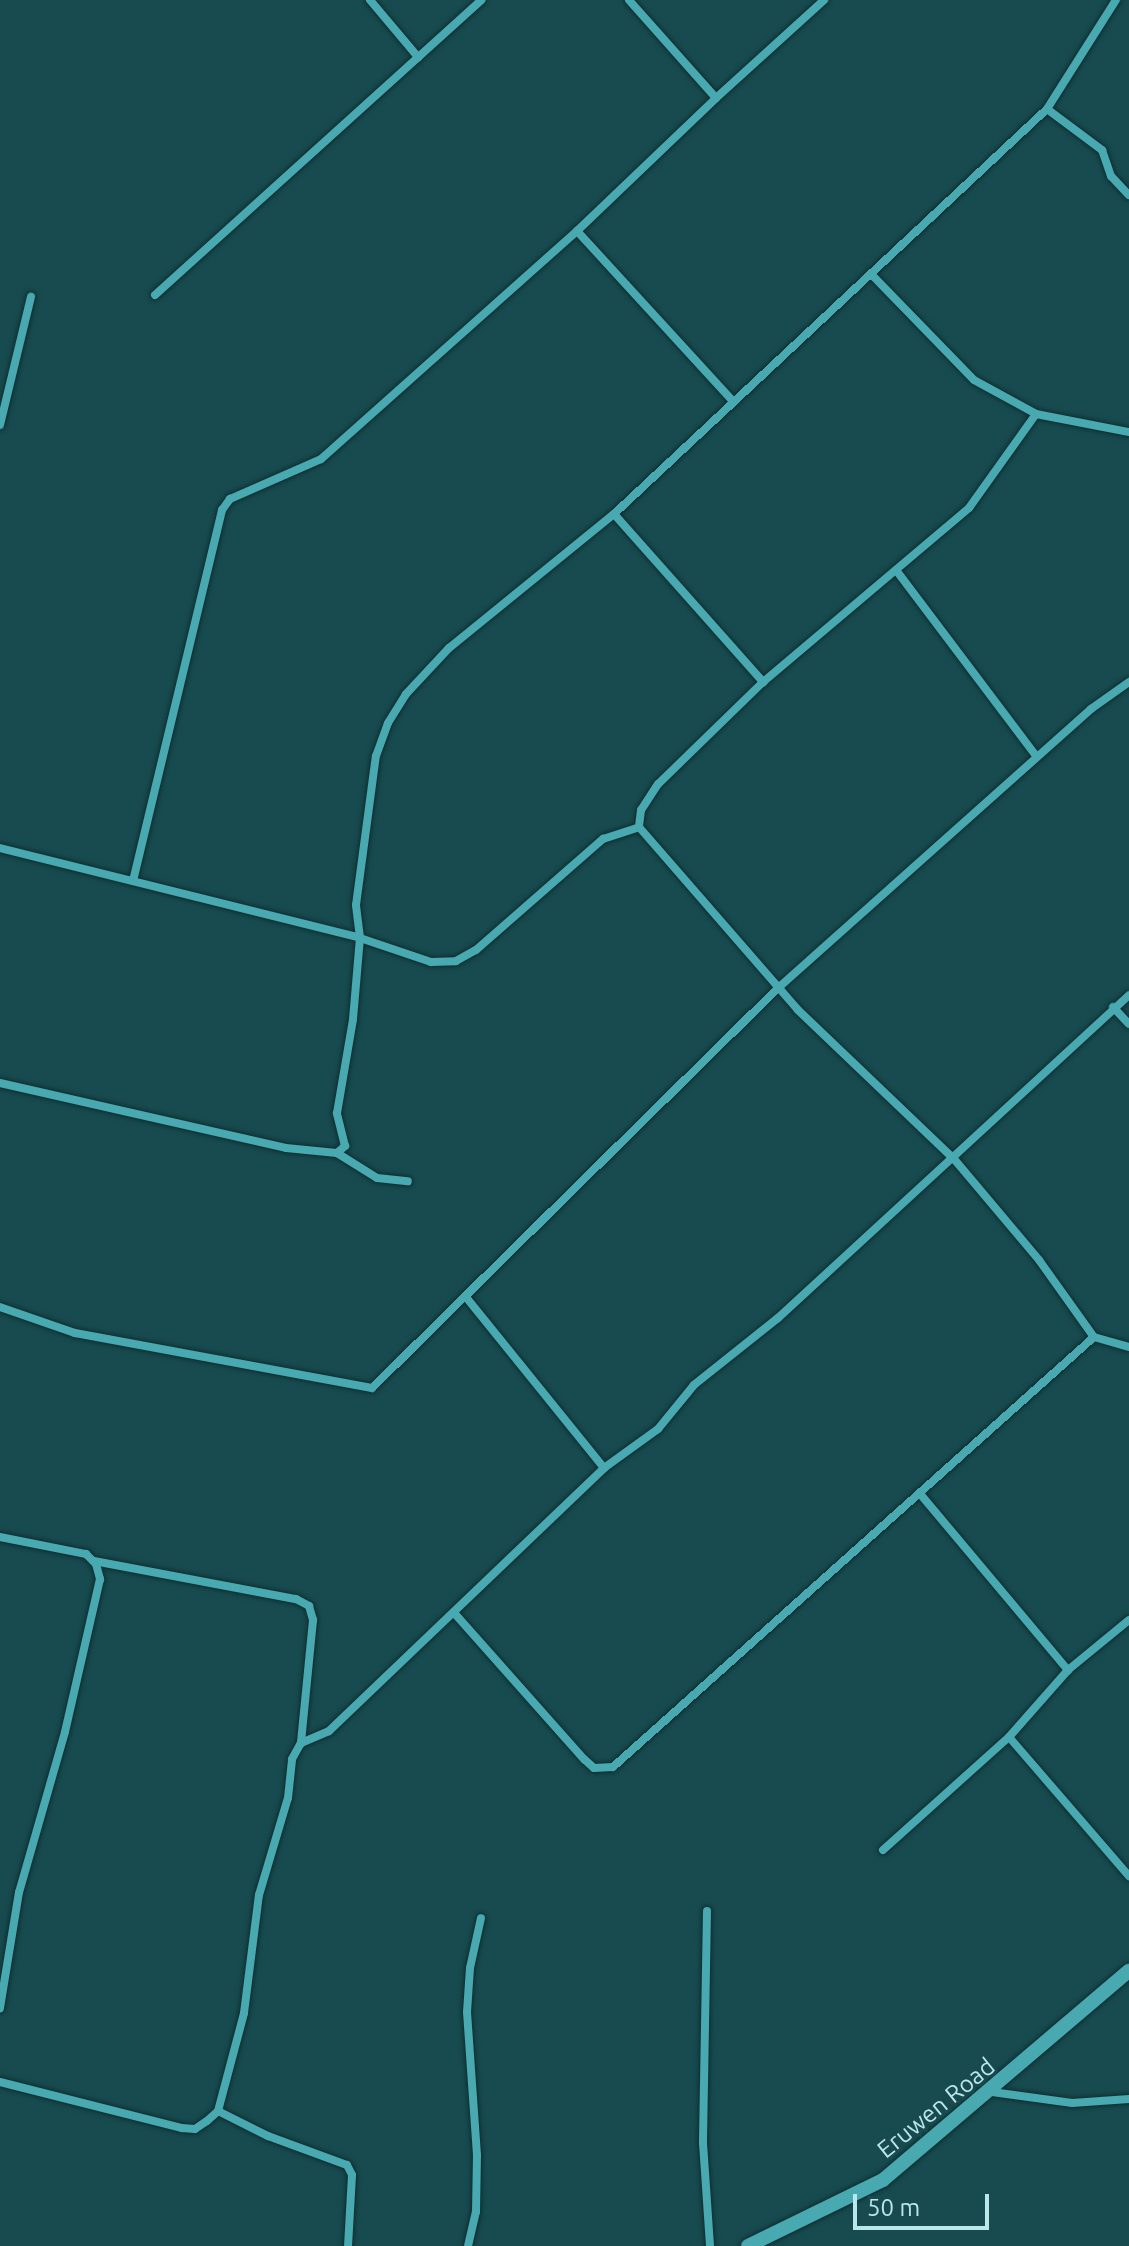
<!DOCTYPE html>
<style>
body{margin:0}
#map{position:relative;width:1129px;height:2246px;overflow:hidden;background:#174b4f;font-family:Ubuntu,sans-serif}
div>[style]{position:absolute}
.roads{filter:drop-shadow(0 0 2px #102e31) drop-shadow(0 0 2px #102e31)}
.minor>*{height:8px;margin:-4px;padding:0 4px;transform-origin:4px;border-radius:4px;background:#48a9b1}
.tertiary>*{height:14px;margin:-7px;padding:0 7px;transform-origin:7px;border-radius:7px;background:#48a9b1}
span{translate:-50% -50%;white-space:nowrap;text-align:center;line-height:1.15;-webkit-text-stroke:6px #174b4f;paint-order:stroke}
.street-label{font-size:24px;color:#bbe6ea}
.scale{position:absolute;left:853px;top:2194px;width:136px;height:36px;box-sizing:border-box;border:4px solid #bbe6ea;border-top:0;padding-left:10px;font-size:24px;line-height:28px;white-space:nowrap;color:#bbe6ea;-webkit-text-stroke:6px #174b4f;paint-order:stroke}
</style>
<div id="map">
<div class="roads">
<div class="minor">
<div style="left:370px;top:0;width:75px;rotate:49.9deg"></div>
<div style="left:716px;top:98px;width:146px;rotate:-42.2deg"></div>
<div style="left:1047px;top:109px;width:69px;rotate:36.7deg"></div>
<div style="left:1102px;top:150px;width:28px;rotate:71deg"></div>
<div style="left:1111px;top:176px;width:26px;rotate:47deg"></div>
<div style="left:577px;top:231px;width:231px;rotate:47.5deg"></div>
<div style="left:872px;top:275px;width:146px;rotate:45.8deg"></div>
<div style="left:974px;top:380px;width:71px;rotate:28.7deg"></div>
<div style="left:1036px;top:414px;width:95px;rotate:11deg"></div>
<div style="left:155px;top:295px;width:440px;rotate:-42.1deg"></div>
<div style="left:1036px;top:414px;width:115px;rotate:125.5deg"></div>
<div style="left:969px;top:508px;width:270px;rotate:139.8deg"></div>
<div style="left:763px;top:682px;width:146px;rotate:135.8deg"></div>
<div style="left:658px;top:784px;width:31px;rotate:123deg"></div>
<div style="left:641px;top:810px;width:17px;rotate:97deg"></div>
<div style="left:639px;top:827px;width:242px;rotate:49deg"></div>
<div style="left:798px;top:1010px;width:216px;rotate:43.7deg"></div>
<div style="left:954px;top:1159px;width:132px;rotate:49.9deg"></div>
<div style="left:1039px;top:1260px;width:95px;rotate:54.5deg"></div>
<div style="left:1094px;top:1337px;width:36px;rotate:16deg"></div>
<div style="left:0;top:425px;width:132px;rotate:-76.4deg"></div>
<div style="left:614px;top:514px;width:225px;rotate:48.4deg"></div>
<div style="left:896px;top:570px;width:234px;rotate:53deg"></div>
<div style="left:0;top:848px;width:371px;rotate:14deg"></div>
<div style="left:360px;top:938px;width:75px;rotate:18.7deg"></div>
<div style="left:431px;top:962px;width:25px;rotate:-2deg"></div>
<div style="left:456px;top:961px;width:23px;rotate:-29deg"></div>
<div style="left:476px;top:950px;width:169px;rotate:-41.2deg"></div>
<div style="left:603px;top:839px;width:38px;rotate:-18deg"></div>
<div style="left:133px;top:881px;width:382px;rotate:-76.5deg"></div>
<div style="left:222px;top:510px;width:14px;rotate:-54deg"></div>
<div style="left:230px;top:499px;width:99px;rotate:-23.7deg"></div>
<div style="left:321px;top:459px;width:343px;rotate:-41.7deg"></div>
<div style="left:577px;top:231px;width:192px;rotate:-43.7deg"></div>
<div style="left:716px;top:98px;width:131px;rotate:-131.6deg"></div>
<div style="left:1113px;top:1007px;width:23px;rotate:47deg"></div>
<div style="left:0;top:1083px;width:293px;rotate:12.8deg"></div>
<div style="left:286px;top:1148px;width:51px;rotate:5.6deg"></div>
<div style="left:337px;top:1153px;width:47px;rotate:32deg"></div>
<div style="left:377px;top:1178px;width:31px;rotate:6deg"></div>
<div style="left:337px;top:1153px;width:11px;rotate:-41deg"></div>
<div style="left:345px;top:1146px;width:34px;rotate:-104deg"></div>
<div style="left:337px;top:1113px;width:95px;rotate:-80.3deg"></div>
<div style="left:353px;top:1019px;width:81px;rotate:-85.1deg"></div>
<div style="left:360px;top:938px;width:33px;rotate:-97deg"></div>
<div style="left:356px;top:905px;width:150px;rotate:-82.4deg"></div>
<div style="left:376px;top:756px;width:35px;rotate:-70deg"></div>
<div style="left:388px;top:723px;width:34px;rotate:-58deg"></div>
<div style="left:406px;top:694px;width:63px;rotate:-46.9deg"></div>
<div style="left:449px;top:648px;width:213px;rotate:-39.1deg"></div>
<div style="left:614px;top:514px;width:593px;rotate:-43.09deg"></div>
<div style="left:1047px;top:109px;width:129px;rotate:-57.7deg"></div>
<div style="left:466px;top:1297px;width:220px;rotate:51.1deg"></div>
<div style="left:0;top:1307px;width:79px;rotate:19.1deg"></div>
<div style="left:75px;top:1333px;width:302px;rotate:10.5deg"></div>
<div style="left:372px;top:1388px;width:570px;rotate:-44.57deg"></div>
<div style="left:778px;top:988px;width:419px;rotate:-41.7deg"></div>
<div style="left:1091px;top:709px;width:47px;rotate:-35.4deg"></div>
<div style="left:921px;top:1495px;width:229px;rotate:50deg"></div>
<div style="left:0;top:1537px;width:88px;rotate:11.2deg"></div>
<div style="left:86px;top:1554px;width:14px;rotate:45deg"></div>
<div style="left:96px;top:1564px;width:16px;rotate:75deg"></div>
<div style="left:100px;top:1579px;width:157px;rotate:102.9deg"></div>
<div style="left:65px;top:1732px;width:166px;rotate:106deg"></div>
<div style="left:19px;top:1892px;width:118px;rotate:99.3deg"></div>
<div style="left:94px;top:1561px;width:206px;rotate:10.7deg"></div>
<div style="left:296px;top:1599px;width:15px;rotate:28deg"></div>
<div style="left:309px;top:1606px;width:15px;rotate:74deg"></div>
<div style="left:313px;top:1620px;width:124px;rotate:95.6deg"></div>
<div style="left:456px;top:1615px;width:193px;rotate:48.4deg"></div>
<div style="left:584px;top:1759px;width:13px;rotate:42deg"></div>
<div style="left:594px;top:1768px;width:19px;rotate:-3deg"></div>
<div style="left:613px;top:1767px;width:645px;rotate:-41.8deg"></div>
<div style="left:1009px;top:1737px;width:184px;rotate:49.2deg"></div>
<div style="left:883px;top:1850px;width:169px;rotate:-41.9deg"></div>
<div style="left:1009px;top:1737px;width:89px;rotate:-48.6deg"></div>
<div style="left:1068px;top:1670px;width:79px;rotate:-39.3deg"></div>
<div style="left:707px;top:1911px;width:232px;rotate:91deg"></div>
<div style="left:703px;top:2143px;width:103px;rotate:86.1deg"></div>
<div style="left:0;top:2082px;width:188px;rotate:14.2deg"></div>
<div style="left:182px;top:2128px;width:13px;rotate:4deg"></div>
<div style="left:195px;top:2129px;width:14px;rotate:-34deg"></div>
<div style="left:207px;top:2121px;width:15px;rotate:-42deg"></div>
<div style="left:218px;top:2111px;width:101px;rotate:-75.1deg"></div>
<div style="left:244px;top:2013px;width:119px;rotate:-82.8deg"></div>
<div style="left:259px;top:1895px;width:101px;rotate:-73.4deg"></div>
<div style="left:288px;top:1798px;width:39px;rotate:-84deg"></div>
<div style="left:292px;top:1759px;width:18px;rotate:-61deg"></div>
<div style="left:301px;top:1743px;width:30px;rotate:-23deg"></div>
<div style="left:329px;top:1731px;width:381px;rotate:-43.7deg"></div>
<div style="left:604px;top:1468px;width:67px;rotate:-35.8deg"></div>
<div style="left:658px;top:1429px;width:57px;rotate:-50.7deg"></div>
<div style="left:694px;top:1385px;width:107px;rotate:-38.6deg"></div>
<div style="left:778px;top:1318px;width:477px;rotate:-42.6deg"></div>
<div style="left:992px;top:2092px;width:81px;rotate:7.8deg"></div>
<div style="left:1072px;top:2103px;width:57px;rotate:-4deg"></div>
<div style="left:218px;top:2111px;width:56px;rotate:26.6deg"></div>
<div style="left:268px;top:2136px;width:84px;rotate:20.2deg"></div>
<div style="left:347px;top:2165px;width:11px;rotate:63deg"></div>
<div style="left:352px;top:2175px;width:71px;rotate:93.2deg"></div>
<div style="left:468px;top:2246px;width:35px;rotate:-77deg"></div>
<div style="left:476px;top:2212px;width:57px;rotate:-89deg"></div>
<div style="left:477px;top:2155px;width:143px;rotate:-94deg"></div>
<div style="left:467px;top:2012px;width:44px;rotate:-86.1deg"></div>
<div style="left:470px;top:1968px;width:51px;rotate:-77.6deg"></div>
</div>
<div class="tertiary">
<div style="left:748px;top:2246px;width:150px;rotate:-26.1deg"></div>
<div style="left:883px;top:2180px;width:323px;rotate:-40.4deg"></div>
</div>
</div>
<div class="street-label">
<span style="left:936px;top:2108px;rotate:-39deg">Eruwen Road</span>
</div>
<div class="scale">50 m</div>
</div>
